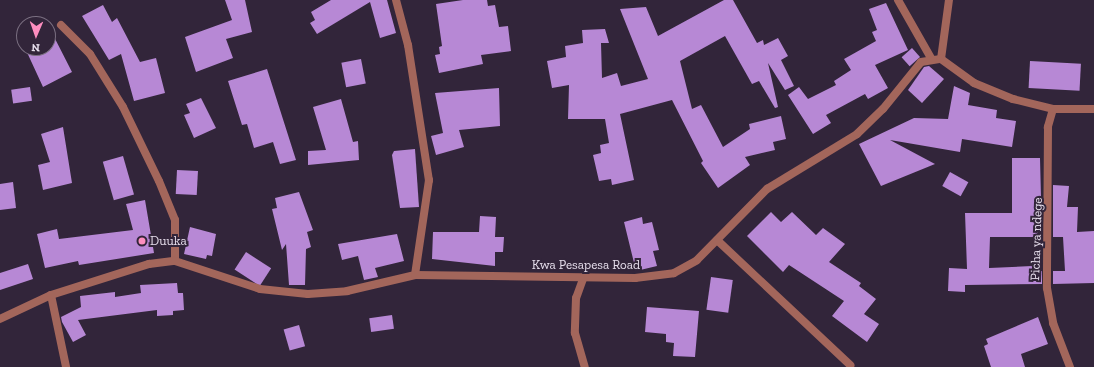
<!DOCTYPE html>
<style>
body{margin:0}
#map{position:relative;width:1094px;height:367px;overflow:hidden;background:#32253a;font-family:"Zilla Slab",serif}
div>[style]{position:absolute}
.building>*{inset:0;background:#b788d5;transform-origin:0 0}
.minor>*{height:8px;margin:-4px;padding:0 4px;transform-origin:4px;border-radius:4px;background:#a3665b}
.dots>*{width:11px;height:11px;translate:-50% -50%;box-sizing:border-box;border:2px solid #32253a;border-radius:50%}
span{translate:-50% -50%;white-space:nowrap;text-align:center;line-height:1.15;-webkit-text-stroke:4px #32253a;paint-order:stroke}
.street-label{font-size:13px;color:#e6deec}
.poi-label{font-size:13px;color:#e6deec}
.left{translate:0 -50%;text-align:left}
.north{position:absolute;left:16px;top:16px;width:40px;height:40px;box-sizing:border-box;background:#32253a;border:1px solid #7a6f81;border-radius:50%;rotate:182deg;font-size:11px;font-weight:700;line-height:16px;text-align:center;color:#e6deec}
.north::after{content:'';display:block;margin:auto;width:14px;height:18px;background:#fd8ebf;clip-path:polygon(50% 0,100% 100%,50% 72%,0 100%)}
</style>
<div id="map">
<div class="building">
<div style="clip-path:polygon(225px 0,245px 0,252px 32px,226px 39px,233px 58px,196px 72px,185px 37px,232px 20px)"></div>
<div style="clip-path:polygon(331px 0,387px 0,396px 33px,380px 38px,370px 2px,317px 34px,310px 23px,315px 20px,311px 12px)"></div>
<div style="clip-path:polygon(463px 0,487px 0,488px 6px,495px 5px,499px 27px,508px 26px,511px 51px,481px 55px,483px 64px,439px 73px,435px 55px,440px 54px,439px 47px,442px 46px,436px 4px)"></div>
<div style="clip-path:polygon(724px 0,733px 0,757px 43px,763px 40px,764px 45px,778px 38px,788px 56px,781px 60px,794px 86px,785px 90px,768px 63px,778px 107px,775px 108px,759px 81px,752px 84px,725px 36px,680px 61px,692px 109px,701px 105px,723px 147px,750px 129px,749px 124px,781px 116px,786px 139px,773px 142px,775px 150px,745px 157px,750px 165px,718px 188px,701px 163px,703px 161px,672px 100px,620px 114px,634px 180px,612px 185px,611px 179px,599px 181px,593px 155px,601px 153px,600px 145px,609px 143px,605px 119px,568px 119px,569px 85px,552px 88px,547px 61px,566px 57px,565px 46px,583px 43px,582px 30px,605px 29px,609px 43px,601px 43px,602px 78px,617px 73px,621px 86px,648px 79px,620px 9px,646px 7px,658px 36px)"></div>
<div style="clip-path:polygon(886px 3px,908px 50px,875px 65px,888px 88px,868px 99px,865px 94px,826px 115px,831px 123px,813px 134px,788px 95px,799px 87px,808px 99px,836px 85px,834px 81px,851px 70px,844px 59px,876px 41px,872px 32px,877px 30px,869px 9px)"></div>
<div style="clip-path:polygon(103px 5px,112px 22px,117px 18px,140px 62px,156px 58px,165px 93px,134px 101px,121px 54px,109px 60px,82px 16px)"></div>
<div style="clip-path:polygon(48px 25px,72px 72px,43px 87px,25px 48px,48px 48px)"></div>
<div style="left:912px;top:48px;width:12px;height:14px;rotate:48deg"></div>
<div style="left:361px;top:59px;width:25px;height:20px;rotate:79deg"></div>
<div style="left:1030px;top:61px;width:51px;height:27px;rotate:3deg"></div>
<div style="clip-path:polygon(929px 66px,944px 79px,922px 103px,908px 90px,924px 67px)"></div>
<div style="clip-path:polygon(267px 69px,296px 160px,280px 164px,273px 142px,254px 148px,247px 124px,242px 125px,228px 81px)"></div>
<div style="clip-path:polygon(954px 86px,970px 93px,968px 105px,997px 110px,996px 118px,1016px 121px,1012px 147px,962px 139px,960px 152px,890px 140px,935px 164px,881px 186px,859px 144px,914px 118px,948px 119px)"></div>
<div style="left:30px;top:87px;width:14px;height:19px;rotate:82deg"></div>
<div style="clip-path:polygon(499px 88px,500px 126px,459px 130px,464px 147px,436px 155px,431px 136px,443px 133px,435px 93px)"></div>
<div style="clip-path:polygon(201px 98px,216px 128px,194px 138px,184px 115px,190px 113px,186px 104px)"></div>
<div style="clip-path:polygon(341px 99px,353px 142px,358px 141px,359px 160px,308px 165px,308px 151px,326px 150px,313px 107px)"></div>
<div style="clip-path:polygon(63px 127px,72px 183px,43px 190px,38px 165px,50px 162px,41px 134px)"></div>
<div style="clip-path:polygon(415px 149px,419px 207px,400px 208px,392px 155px,394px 151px)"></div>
<div style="left:123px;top:156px;width:40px;height:21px;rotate:74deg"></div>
<div style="clip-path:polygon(1012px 158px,1040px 158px,1042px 237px,990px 237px,989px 268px,1032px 266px,1032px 272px,1042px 271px,1042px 284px,965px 285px,965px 292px,948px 291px,949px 268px,967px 269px,965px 213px,1012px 213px)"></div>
<div style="left:177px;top:170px;width:21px;height:24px;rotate:3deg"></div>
<div style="left:950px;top:172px;width:21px;height:16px;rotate:29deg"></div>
<div style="clip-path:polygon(13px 182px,16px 208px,0 210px,0 184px)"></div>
<div style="clip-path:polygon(1053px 185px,1069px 186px,1067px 207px,1078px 207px,1077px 232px,1094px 231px,1094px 283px,1053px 284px,1053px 271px,1065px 271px,1063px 237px,1053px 237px)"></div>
<div style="clip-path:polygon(299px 192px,313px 230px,307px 232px,311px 247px,306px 249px,305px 285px,289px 285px,286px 244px,282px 250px,272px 209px,277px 208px,275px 198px)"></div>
<div style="clip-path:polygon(145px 200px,154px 253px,79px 265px,78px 261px,45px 268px,37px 234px,57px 229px,59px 239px,133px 230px,126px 204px)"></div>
<div style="clip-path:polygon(771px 212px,781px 222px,792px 212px,816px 235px,823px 228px,845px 244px,829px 262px,861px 283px,859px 286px,876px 299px,864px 314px,879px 324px,867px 342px,832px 316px,844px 301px,789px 265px,783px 272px,747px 236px)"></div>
<div style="clip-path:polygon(480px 216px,496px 217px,495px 237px,504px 237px,503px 252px,495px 252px,495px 266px,432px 259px,433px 232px,479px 232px)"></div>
<div style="clip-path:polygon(642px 217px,643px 224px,652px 222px,659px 250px,653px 251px,657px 266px,636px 271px,624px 222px)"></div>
<div style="clip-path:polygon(190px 227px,216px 234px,212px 256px,207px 255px,206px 259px,184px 254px)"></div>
<div style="clip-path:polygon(397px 234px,404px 261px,375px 268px,378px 277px,364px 280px,358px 256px,342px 260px,338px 244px)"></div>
<div style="left:246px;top:252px;width:30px;height:21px;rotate:33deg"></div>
<div style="clip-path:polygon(28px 264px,33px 279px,0 290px,0 273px)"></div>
<div style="left:711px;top:277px;width:22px;height:33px;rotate:8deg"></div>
<div style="clip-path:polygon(177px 283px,178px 293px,183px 293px,184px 310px,173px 311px,173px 315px,157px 316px,157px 310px,78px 320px,86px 335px,73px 342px,62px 322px,61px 317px,81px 307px,80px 296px,115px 292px,115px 297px,141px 293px,140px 285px)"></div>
<div style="clip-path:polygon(647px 307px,699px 311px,695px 357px,673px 356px,674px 343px,666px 342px,666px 334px,645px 332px)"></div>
<div style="left:392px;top:315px;width:14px;height:23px;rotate:82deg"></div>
<div style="clip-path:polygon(1038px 317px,1048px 344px,1021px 354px,1025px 367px,991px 367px,984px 346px,988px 344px,986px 339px)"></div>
<div style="left:299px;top:325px;width:22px;height:16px;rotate:74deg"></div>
</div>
<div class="minor">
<div style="left:396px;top:0;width:47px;rotate:75.1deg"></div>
<div style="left:408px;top:45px;width:137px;rotate:81.2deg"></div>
<div style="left:429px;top:180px;width:96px;rotate:98.4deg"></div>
<div style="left:898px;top:0;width:67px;rotate:60.4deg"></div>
<div style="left:61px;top:25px;width:41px;rotate:45deg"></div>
<div style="left:90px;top:54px;width:62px;rotate:58.1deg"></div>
<div style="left:123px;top:107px;width:82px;rotate:64.1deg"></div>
<div style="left:159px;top:181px;width:42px;rotate:67.7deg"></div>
<div style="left:175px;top:220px;width:41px;rotate:90deg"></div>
<div style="left:941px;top:59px;width:60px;rotate:-82.3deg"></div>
<div style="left:1053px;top:109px;width:19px;rotate:106deg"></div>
<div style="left:1048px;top:127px;width:161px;rotate:90.4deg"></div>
<div style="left:1047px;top:288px;width:36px;rotate:80deg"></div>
<div style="left:1053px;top:323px;width:47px;rotate:68.9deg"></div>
<div style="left:717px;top:240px;width:183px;rotate:43.2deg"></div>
<div style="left:583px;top:279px;width:20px;rotate:110deg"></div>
<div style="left:576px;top:298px;width:35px;rotate:92deg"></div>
<div style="left:575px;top:333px;width:35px;rotate:74deg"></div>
<div style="left:51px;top:295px;width:74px;rotate:78.2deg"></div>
<div style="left:0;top:319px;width:56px;rotate:-25.2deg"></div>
<div style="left:51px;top:295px;width:103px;rotate:-17.6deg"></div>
<div style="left:149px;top:264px;width:26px;rotate:-7deg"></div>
<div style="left:175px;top:261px;width:89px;rotate:18.2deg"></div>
<div style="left:260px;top:289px;width:48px;rotate:5.9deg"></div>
<div style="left:308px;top:294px;width:39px;rotate:-4deg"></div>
<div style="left:347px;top:291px;width:70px;rotate:-13.2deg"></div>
<div style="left:415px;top:275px;width:220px;rotate:0.8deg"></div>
<div style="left:635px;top:278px;width:39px;rotate:-7deg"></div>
<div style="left:674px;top:273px;width:26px;rotate:-29deg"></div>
<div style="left:697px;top:260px;width:100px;rotate:-45.4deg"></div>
<div style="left:767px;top:189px;width:105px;rotate:-31.4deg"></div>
<div style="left:857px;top:134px;width:36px;rotate:-44deg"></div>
<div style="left:883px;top:109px;width:60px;rotate:-51deg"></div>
<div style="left:921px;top:62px;width:20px;rotate:-9deg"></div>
<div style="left:941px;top:59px;width:41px;rotate:36deg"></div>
<div style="left:974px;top:83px;width:42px;rotate:22.3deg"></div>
<div style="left:1013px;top:99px;width:41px;rotate:14deg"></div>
<div style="left:1053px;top:109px;width:41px"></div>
</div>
<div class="dots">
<div style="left:142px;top:241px;background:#fd8ebf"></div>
</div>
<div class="street-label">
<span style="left:1037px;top:239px;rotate:-88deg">Picha ya ndege</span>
<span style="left:586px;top:265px">Kwa Pesapesa Road</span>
</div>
<div class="poi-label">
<span class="left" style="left:150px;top:241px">Duuka</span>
</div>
<div class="north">N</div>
</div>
